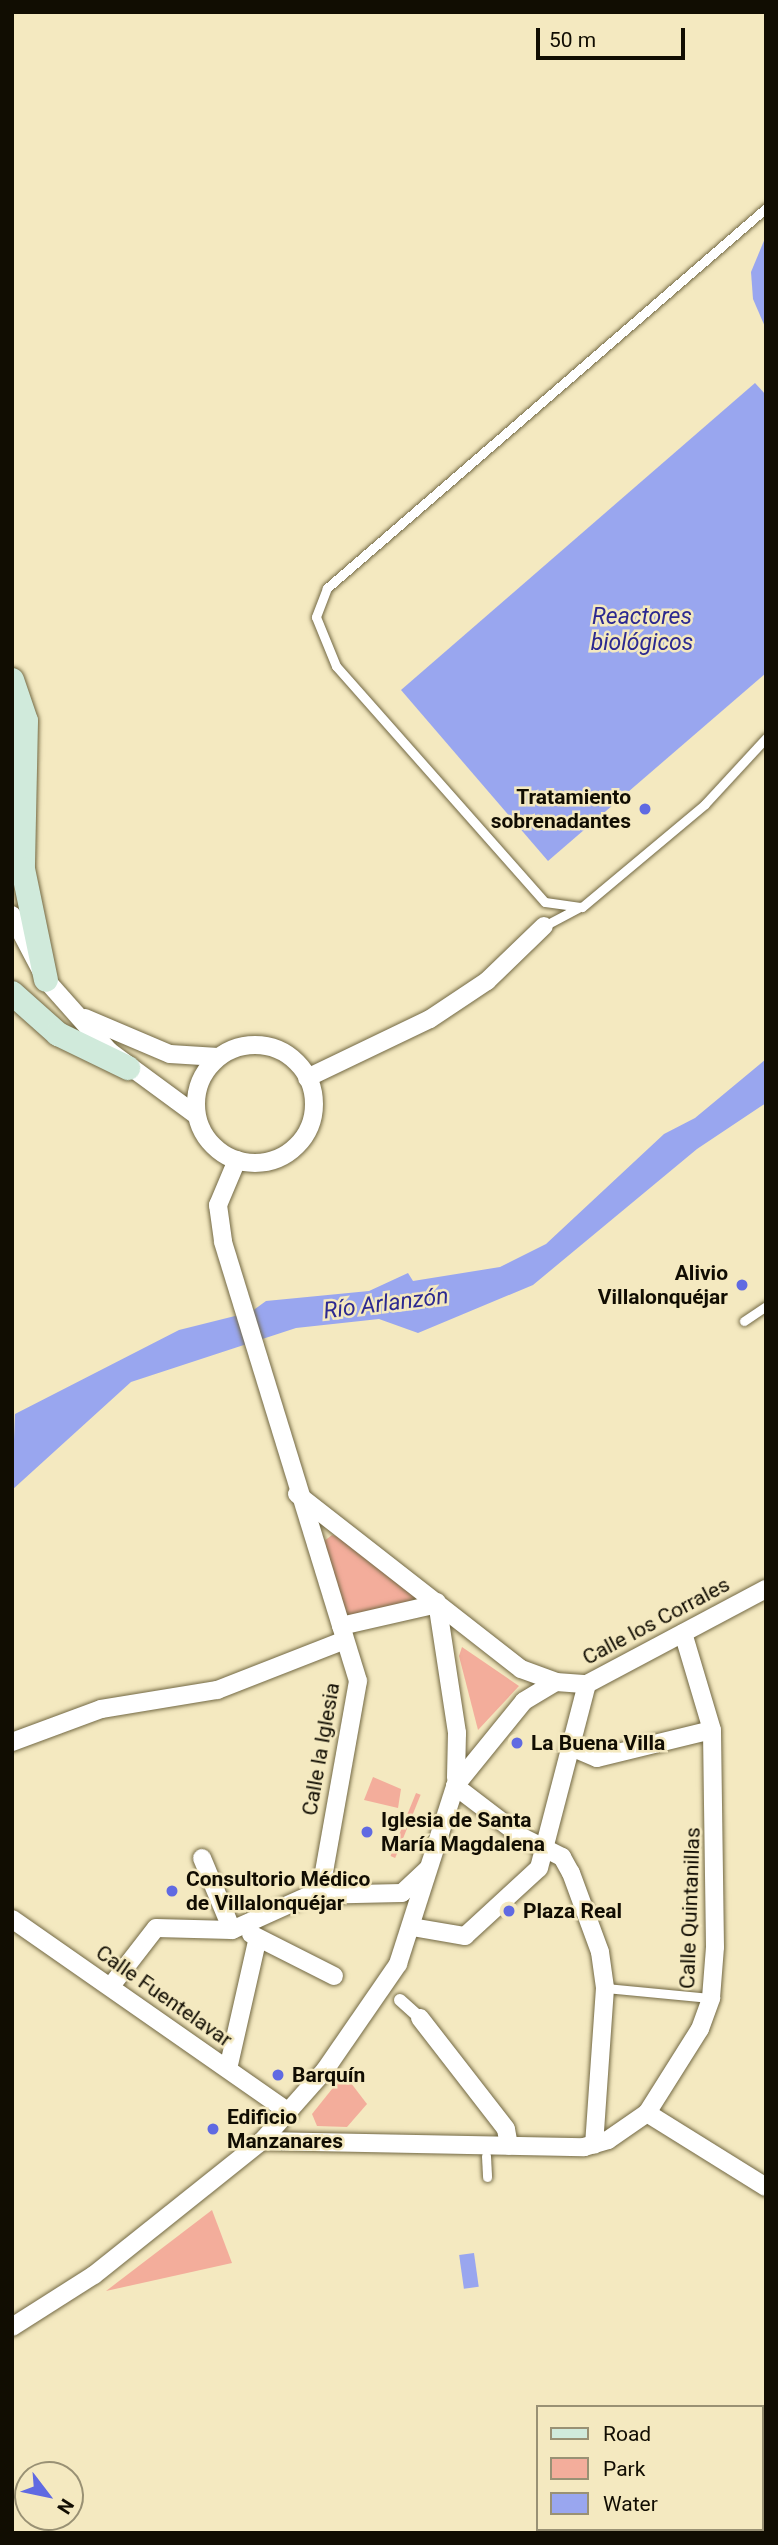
<!DOCTYPE html>
<meta charset="utf-8">
<style>
body{margin:0}
#map{position:relative;width:778px;height:2545px;overflow:hidden;background:#f4e9c0;font-family:Roboto,sans-serif}
div>[style]{position:absolute}
.green>*{inset:0;background:#f3ad9b;transform-origin:0 0}
.water>*{inset:0;background:#99a6ef;transform-origin:0 0}
.roads{filter:drop-shadow(0 0 2px #726843) drop-shadow(0 0 2px #726843)}
.service>*{height:9px;margin:-4.5px;padding:0 4.5px;transform-origin:4.5px;border-radius:4.5px;background:#fff}
.pedestrian>*{height:12px;margin:-6px;padding:0 6px;transform-origin:6px;border-radius:6px;background:#fff}
.minor>*{height:18px;margin:-9px;padding:0 9px;transform-origin:9px;border-radius:9px;background:#fff}
.minor>.ring{margin:-9px;padding:0;box-sizing:content-box;background:none;border:18px solid #fff;border-radius:50%}
.secondary>*{height:24px;margin:-12px;padding:0 12px;transform-origin:12px;border-radius:12px;background:#d0eadb}
.dots>*{width:19px;height:19px;translate:-50% -50%;box-sizing:border-box;border:4px solid #f4e9c0;border-radius:50%}
span{translate:-50% -50%;white-space:nowrap;text-align:center;line-height:1.15;-webkit-text-stroke:5px #f4e9c0;paint-order:stroke}
.poi-label{font-size:21px;color:#110d02;font-weight:700}
.right{translate:-100% -50%;text-align:right}
.left{translate:0 -50%;text-align:left}
.street-label{font-size:21px;color:#110d02}
.water-label{font-size:23px;color:#2c2990;font-style:italic}
.frame{position:absolute;inset:0;border:14px solid #110d02;pointer-events:none}
.legend{position:absolute;left:536px;top:2405px;width:228px;height:126px;box-sizing:border-box;background:#f4e9c0;border:2px solid #999174;margin:0;padding:9px 12px;list-style:none;font-size:21px;color:#110d02}
.legend li{display:flex;align-items:center;gap:14px;height:35px}
.legend b{width:35px;border:2px solid #999174}
.north{position:absolute;left:14px;top:2461px;width:70px;height:70px;box-sizing:border-box;background:#f4e9c0;border:2px solid #999174;border-radius:50%;rotate:122deg;font-size:19px;font-weight:700;line-height:28px;text-align:center;color:#110d02}
.north::after{content:'';display:block;margin:auto;width:24px;height:32px;background:#606ae2;clip-path:polygon(50% 0,100% 100%,50% 72%,0 100%)}
.scale{position:absolute;left:536px;top:28px;width:149px;height:32px;box-sizing:border-box;border:4px solid #110d02;border-top:0;padding-left:9px;font-size:21px;line-height:24px;white-space:nowrap;color:#110d02;-webkit-text-stroke:5px #f4e9c0;paint-order:stroke}
</style>
<div id="map">
<div class="green">
<div style="clip-path:polygon(332px 1535px,341px 1538px,419px 1599px,347px 1618px,323px 1542px)"></div>
<div style="clip-path:polygon(462px 1647px,519px 1686px,478px 1730px,459px 1656px)"></div>
<div style="clip-path:polygon(373px 1777px,401px 1789px,398px 1808px,364px 1800px)"></div>
<div style="left:416px;top:1793px;width:5px;height:68px;rotate:22deg"></div>
<div style="clip-path:polygon(344px 2074px,367px 2104px,347px 2127px,317px 2126px,312px 2114px)"></div>
<div style="clip-path:polygon(212px 2210px,232px 2263px,106px 2291px)"></div>
</div>
<div class="water">
<div style="clip-path:polygon(766px 236px,766px 329px,753px 299px,751px 272px)"></div>
<div style="clip-path:polygon(755px 383px,766px 395px,766px 673px,548px 861px,401px 690px)"></div>
<div style="clip-path:polygon(766px 1059px,766px 1103px,697px 1149px,533px 1285px,418px 1333px,379px 1319px,296px 1328px,131px 1382px,12px 1490px,15px 1414px,179px 1330px,251px 1312px,266px 1301px,369px 1291px,408px 1273px,413px 1281px,500px 1267px,546px 1244px,664px 1134px,695px 1118px)"></div>
<div style="left:474px;top:2253px;width:34px;height:15px;rotate:82deg"></div>
</div>
<div class="roads">
<div class="service">
<div style="left:766px;top:208px;width:581px;rotate:139.12deg"></div>
<div style="left:327px;top:588px;width:31px;rotate:111deg"></div>
<div style="left:316px;top:617px;width:53px;rotate:67.8deg"></div>
<div style="left:336px;top:666px;width:315px;rotate:48.5deg"></div>
<div style="left:545px;top:902px;width:37px;rotate:8deg"></div>
<div style="left:582px;top:907px;width:160px;rotate:-39.9deg"></div>
<div style="left:705px;top:804px;width:90px;rotate:-47.3deg"></div>
<div style="left:544px;top:926px;width:41px;rotate:-27.8deg"></div>
<div style="left:744px;top:1321px;width:27px;rotate:-34deg"></div>
<div style="left:605px;top:1988px;width:106px;rotate:5.4deg"></div>
<div style="left:486px;top:2156px;width:21px;rotate:87deg"></div>
</div>
<div class="pedestrian">
<div style="left:400px;top:2000px;width:27px;rotate:42deg"></div>
</div>
<div class="minor">
<div style="left:12px;top:915px;width:73px;rotate:62.4deg"></div>
<div style="left:46px;top:980px;width:95px;rotate:48.4deg"></div>
<div style="left:109px;top:1051px;width:108px;rotate:36.3deg"></div>
<div style="left:85px;top:1018px;width:92px;rotate:23deg"></div>
<div style="left:170px;top:1054px;width:48px;rotate:3.6deg"></div>
<div class="ring" style="left:196px;top:1045px;width:100px;height:100px"></div>
<div style="left:307px;top:1078px;width:136px;rotate:-25.6deg"></div>
<div style="left:430px;top:1019px;width:69px;rotate:-33.7deg"></div>
<div style="left:487px;top:981px;width:79px;rotate:-44deg"></div>
<div style="left:237px;top:1160px;width:49px;rotate:112.9deg"></div>
<div style="left:218px;top:1205px;width:37px;rotate:82deg"></div>
<div style="left:223px;top:1242px;width:459px;rotate:72.9deg"></div>
<div style="left:358px;top:1681px;width:216px;rotate:100.1deg"></div>
<div style="left:297px;top:1494px;width:284px;rotate:38deg"></div>
<div style="left:521px;top:1669px;width:37px;rotate:20deg"></div>
<div style="left:556px;top:1682px;width:31px;rotate:4deg"></div>
<div style="left:587px;top:1684px;width:203px;rotate:-28deg"></div>
<div style="left:437px;top:1602px;width:133px;rotate:81.3deg"></div>
<div style="left:457px;top:1733px;width:45px;rotate:91.3deg"></div>
<div style="left:341px;top:1626px;width:98px;rotate:-12.9deg"></div>
<div style="left:12px;top:1742px;width:95px;rotate:-20.3deg"></div>
<div style="left:101px;top:1709px;width:118px;rotate:-9.3deg"></div>
<div style="left:217px;top:1690px;width:137px;rotate:-21.3deg"></div>
<div style="left:571px;top:1747px;width:28px;rotate:23deg"></div>
<div style="left:597px;top:1758px;width:118px;rotate:-13.7deg"></div>
<div style="left:455px;top:1786px;width:84px;rotate:37.3deg"></div>
<div style="left:522px;top:1837px;width:45px;rotate:26.6deg"></div>
<div style="left:562px;top:1857px;width:18px;rotate:61deg"></div>
<div style="left:571px;top:1873px;width:84px;rotate:69.8deg"></div>
<div style="left:600px;top:1952px;width:36px;rotate:82deg"></div>
<div style="left:605px;top:1988px;width:157px;rotate:94deg"></div>
<div style="left:202px;top:1858px;width:78px;rotate:67.4deg"></div>
<div style="left:12px;top:1919px;width:338px;rotate:34.9deg"></div>
<div style="left:412px;top:1927px;width:54px;rotate:9.6deg"></div>
<div style="left:465px;top:1936px;width:100px;rotate:-42.6deg"></div>
<div style="left:539px;top:1868px;width:190px;rotate:-75.4deg"></div>
<div style="left:251px;top:1934px;width:93px;rotate:26.8deg"></div>
<div style="left:111px;top:1986px;width:73px;rotate:-52.2deg"></div>
<div style="left:156px;top:1928px;width:76px;rotate:1.5deg"></div>
<div style="left:232px;top:1930px;width:85px;rotate:-24.2deg"></div>
<div style="left:310px;top:1895px;width:92px;rotate:-1.2deg"></div>
<div style="left:402px;top:1893px;width:35px;rotate:-43deg"></div>
<div style="left:420px;top:2018px;width:140px;rotate:52.2deg"></div>
<div style="left:506px;top:2129px;width:17px;rotate:80deg"></div>
<div style="left:228px;top:2069px;width:131px;rotate:-77.2deg"></div>
<div style="left:647px;top:2113px;width:140px;rotate:31.9deg"></div>
<div style="left:262px;top:2141px;width:322px;rotate:1.1deg"></div>
<div style="left:584px;top:2147px;width:25px;rotate:-16deg"></div>
<div style="left:608px;top:2140px;width:47px;rotate:-34.7deg"></div>
<div style="left:647px;top:2113px;width:99px;rotate:-57.8deg"></div>
<div style="left:700px;top:2029px;width:33px;rotate:-70deg"></div>
<div style="left:711px;top:1998px;width:51px;rotate:-85.5deg"></div>
<div style="left:715px;top:1947px;width:217px;rotate:-90.8deg"></div>
<div style="left:712px;top:1730px;width:101px;rotate:-106.6deg"></div>
<div style="left:12px;top:2327px;width:97px;rotate:-32.4deg"></div>
<div style="left:94px;top:2275px;width:215px;rotate:-38.6deg"></div>
<div style="left:262px;top:2141px;width:95px;rotate:-48.4deg"></div>
<div style="left:325px;top:2070px;width:129px;rotate:-55.4deg"></div>
<div style="left:398px;top:1964px;width:187px;rotate:-72.2deg"></div>
<div style="left:455px;top:1786px;width:109px;rotate:-50.9deg"></div>
<div style="left:524px;top:1701px;width:37px;rotate:-31deg"></div>
</div>
<div class="secondary">
<div style="left:12px;top:680px;width:43px;rotate:71.1deg"></div>
<div style="left:26px;top:721px;width:148px;rotate:91.2deg"></div>
<div style="left:23px;top:869px;width:113px;rotate:78.3deg"></div>
<div style="left:12px;top:993px;width:62px;rotate:41.7deg"></div>
<div style="left:58px;top:1034px;width:78px;rotate:25.9deg"></div>
</div>
</div>
<div class="dots">
<div style="left:645px;top:809px;background:#606ae2"></div>
<div style="left:742px;top:1285px;background:#606ae2"></div>
<div style="left:517px;top:1743px;background:#606ae2"></div>
<div style="left:367px;top:1832px;background:#606ae2"></div>
<div style="left:172px;top:1891px;background:#606ae2"></div>
<div style="left:509px;top:1911px;background:#606ae2"></div>
<div style="left:278px;top:2075px;background:#606ae2"></div>
<div style="left:213px;top:2129px;background:#606ae2"></div>
</div>
<div class="poi-label">
<span class="right" style="left:631px;top:809px">Tratamiento<br>sobrenadantes</span>
<span class="right" style="left:728px;top:1285px">Alivio<br>Villalonquéjar</span>
<span class="left" style="left:531px;top:1743px">La Buena Villa</span>
<span class="left" style="left:381px;top:1832px">Iglesia de Santa<br>María Magdalena</span>
<span class="left" style="left:186px;top:1891px">Consultorio Médico<br>de Villalonquéjar</span>
<span class="left" style="left:523px;top:1911px">Plaza Real</span>
<span class="left" style="left:292px;top:2075px">Barquín</span>
<span class="left" style="left:227px;top:2129px">Edificio<br>Manzanares</span>
</div>
<div class="street-label">
<span style="left:656px;top:1621px;rotate:-28deg">Calle los Corrales</span>
<span style="left:321px;top:1749px;rotate:-80deg">Calle la Iglesia</span>
<span style="left:690px;top:1908px;rotate:-88deg">Calle Quintanillas</span>
<span style="left:164px;top:1996px;rotate:35deg">Calle Fuentelavar</span>
</div>
<div class="water-label">
<span style="left:642px;top:630px">Reactores<br>biológicos</span>
<span style="left:386px;top:1304px;rotate:-7deg">Río Arlanzón</span>
</div>
<div class="frame"></div>
<ul class="legend">
<li><b style="height:9px;background:#d0eadb"></b>Road</li>
<li><b style="height:19px;background:#f3ad9b"></b>Park</li>
<li><b style="height:19px;background:#99a6ef"></b>Water</li>
</ul>
<div class="north">N</div>
<div class="scale">50 m</div>
</div>
